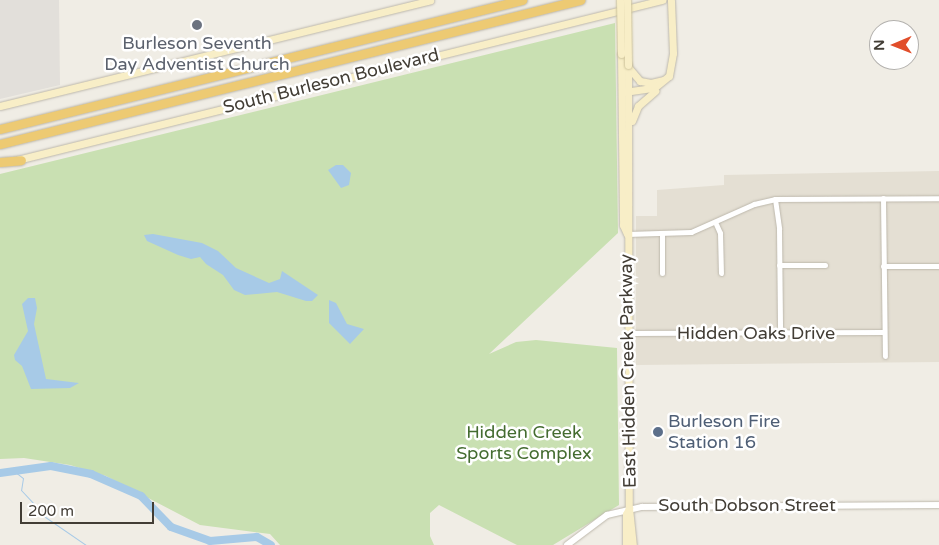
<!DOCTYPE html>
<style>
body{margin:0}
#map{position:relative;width:939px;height:545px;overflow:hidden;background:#f0ede5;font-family:"Varela Round",sans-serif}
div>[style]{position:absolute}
.residential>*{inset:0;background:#e4dfd3}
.industrial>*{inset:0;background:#e2dfda}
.green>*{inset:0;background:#c9e0b2}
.water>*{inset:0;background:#a7cae7}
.stream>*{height:1px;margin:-0.5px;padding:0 0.5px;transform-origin:0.5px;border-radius:0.5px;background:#a7cae7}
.river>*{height:8px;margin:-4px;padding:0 4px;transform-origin:4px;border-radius:4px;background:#a7cae7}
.roads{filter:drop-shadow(0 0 1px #bdb8ac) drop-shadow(0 0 1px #bdb8ac)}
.minor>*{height:5px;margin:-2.5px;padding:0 2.5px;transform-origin:2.5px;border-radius:2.5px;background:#fff}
.tertiary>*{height:6px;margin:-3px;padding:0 3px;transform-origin:3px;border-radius:3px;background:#fff}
.secondary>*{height:7px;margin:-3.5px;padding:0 3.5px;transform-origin:3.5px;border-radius:3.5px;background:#f8eec7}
.motorway>*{height:9px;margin:-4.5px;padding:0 4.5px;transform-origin:4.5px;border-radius:4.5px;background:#edca73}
.bridges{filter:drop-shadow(0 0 1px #cbc199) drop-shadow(0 0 1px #cbc199)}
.secondary-bridge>*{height:7px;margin:-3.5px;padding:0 3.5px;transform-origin:3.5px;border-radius:3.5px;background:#f8eec7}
.dots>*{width:14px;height:14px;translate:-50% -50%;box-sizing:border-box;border:2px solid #fff;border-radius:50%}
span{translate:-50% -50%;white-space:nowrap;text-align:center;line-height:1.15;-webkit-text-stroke:5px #fff;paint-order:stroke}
.worship-label{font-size:18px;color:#5b616d}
.street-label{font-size:18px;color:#423d35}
.service-label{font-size:18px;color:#4e5e75}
.left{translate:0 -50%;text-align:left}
.park-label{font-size:18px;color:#446c30}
.north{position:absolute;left:869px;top:20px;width:50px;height:50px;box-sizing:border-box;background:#fff;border:1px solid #b3b1ae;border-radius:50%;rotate:269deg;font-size:14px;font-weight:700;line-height:20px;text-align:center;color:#423d35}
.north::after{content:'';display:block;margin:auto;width:18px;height:22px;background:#e14e2b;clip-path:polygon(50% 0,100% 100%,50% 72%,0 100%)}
.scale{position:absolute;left:20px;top:502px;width:134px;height:22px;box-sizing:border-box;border:2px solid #423d35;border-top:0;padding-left:6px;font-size:15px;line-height:18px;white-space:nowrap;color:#423d35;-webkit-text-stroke:4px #fff;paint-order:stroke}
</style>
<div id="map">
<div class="residential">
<div style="clip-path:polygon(939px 171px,939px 362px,636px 365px,636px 216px,657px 216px,657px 190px,724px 185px,724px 175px)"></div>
</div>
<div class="industrial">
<div style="clip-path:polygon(0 0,59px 0,60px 85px,0 99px)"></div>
</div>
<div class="green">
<div style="clip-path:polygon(615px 23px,618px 233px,489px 354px,516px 342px,536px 340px,617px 348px,619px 505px,553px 545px,517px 545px,439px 505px,430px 513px,430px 536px,434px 545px,280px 545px,270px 534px,200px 525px,106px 476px,70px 465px,24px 458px,0 459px,0 174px)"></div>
</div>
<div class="water">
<div style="clip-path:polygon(336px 165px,343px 165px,351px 173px,349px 185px,341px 188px,328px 170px)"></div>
<div style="clip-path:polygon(153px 234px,202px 243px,218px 251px,236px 268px,269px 283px,280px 279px,282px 271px,318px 295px,312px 301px,306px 301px,277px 292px,245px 295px,234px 290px,223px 275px,206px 264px,200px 257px,191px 259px,178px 255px,147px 241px,144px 235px)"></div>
<div style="clip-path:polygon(28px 298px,35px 298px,37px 308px,34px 324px,46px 379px,79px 383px,70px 388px,31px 389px,22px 366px,15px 360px,14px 355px,28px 331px,22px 304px)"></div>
<div style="clip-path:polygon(329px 300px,336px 303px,347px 324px,364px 329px,350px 344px,329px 323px)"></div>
</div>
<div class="stream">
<div style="left:14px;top:471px;width:11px;rotate:38deg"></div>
<div style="left:23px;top:478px;width:12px;rotate:99deg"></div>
<div style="left:21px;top:490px;width:18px;rotate:47deg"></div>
<div style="left:33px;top:503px;width:7px;rotate:74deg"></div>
<div style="left:35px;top:510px;width:62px;rotate:34.5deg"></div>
</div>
<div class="river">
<div style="left:0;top:473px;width:51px;rotate:-7.8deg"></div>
<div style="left:51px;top:466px;width:41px;rotate:11.3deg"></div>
<div style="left:91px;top:474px;width:55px;rotate:23.7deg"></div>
<div style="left:141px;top:496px;width:43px;rotate:45.9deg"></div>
<div style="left:171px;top:527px;width:41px;rotate:19.7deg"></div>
<div style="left:210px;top:541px;width:47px;rotate:-4.9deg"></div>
<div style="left:257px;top:537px;width:16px;rotate:30deg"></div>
</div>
<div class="roads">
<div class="minor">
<div style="left:883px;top:198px;width:158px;rotate:89.3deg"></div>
<div style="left:775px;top:199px;width:30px;rotate:82deg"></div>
<div style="left:779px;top:229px;width:103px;rotate:89.4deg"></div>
<div style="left:716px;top:224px;width:10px;rotate:66deg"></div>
<div style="left:720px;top:233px;width:40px;rotate:88.6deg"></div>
<div style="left:662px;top:233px;width:40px;rotate:90deg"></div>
<div style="left:627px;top:234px;width:64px;rotate:-1.8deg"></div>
<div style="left:691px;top:232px;width:69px;rotate:-24deg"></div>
<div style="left:754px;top:204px;width:22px;rotate:-13deg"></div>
<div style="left:775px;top:199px;width:164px;rotate:-0.3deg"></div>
<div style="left:779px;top:265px;width:46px"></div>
<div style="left:883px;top:266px;width:56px"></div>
<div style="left:628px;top:333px;width:256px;rotate:-0.2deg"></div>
</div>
<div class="tertiary">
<div style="left:567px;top:545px;width:50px;rotate:-36.9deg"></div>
<div style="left:607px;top:515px;width:36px;rotate:-13deg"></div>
<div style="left:642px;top:507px;width:297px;rotate:-0.4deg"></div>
</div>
<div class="secondary">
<div style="left:621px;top:54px;width:171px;rotate:89.3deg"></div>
<div style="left:623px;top:225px;width:10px;rotate:66deg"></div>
<div style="left:628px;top:65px;width:443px;rotate:89.9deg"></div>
<div style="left:629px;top:508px;width:37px;rotate:84deg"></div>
<div style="left:629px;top:68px;width:17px;rotate:50deg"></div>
<div style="left:640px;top:81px;width:11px;rotate:10deg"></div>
<div style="left:651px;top:83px;width:12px;rotate:-14deg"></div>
<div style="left:624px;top:92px;width:30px;rotate:-8deg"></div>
<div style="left:654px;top:88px;width:19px;rotate:-39deg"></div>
<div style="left:669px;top:76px;width:23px;rotate:-80deg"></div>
<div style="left:673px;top:53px;width:53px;rotate:-92.2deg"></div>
<div style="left:0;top:106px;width:443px;rotate:-13.8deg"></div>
<div style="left:632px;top:121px;width:16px;rotate:-68deg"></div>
<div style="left:638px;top:106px;width:23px;rotate:-41deg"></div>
<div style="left:17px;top:160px;width:665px;rotate:-13.93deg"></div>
<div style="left:626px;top:545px;width:31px;rotate:-90deg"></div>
<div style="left:626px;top:514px;width:7px;rotate:-63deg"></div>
</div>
<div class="motorway">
<div style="left:0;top:129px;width:538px;rotate:-13.88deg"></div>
<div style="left:0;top:144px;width:598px;rotate:-13.94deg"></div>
<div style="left:0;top:162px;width:21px;rotate:-5deg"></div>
</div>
</div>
<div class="bridges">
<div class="secondary-bridge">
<div style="left:620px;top:0;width:54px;rotate:88.9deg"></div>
<div style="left:627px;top:0;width:65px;rotate:89.1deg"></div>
</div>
</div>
<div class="dots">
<div style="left:197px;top:25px;background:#6b7280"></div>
<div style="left:658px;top:432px;background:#5c6f8a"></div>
</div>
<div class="worship-label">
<span style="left:197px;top:54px">Burleson Seventh<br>Day Adventist Church</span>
</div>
<div class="street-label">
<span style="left:331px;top:81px;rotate:-14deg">South Burleson Boulevard</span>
<span style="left:756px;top:333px">Hidden Oaks Drive</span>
<span style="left:628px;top:371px;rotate:-91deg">East Hidden Creek Parkway</span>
<span style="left:747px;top:505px">South Dobson Street</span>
</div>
<div class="service-label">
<span class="left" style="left:668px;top:432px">Burleson Fire<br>Station 16</span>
</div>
<div class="park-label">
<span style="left:524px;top:443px">Hidden Creek<br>Sports Complex</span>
</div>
<div class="north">N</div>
<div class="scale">200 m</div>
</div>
